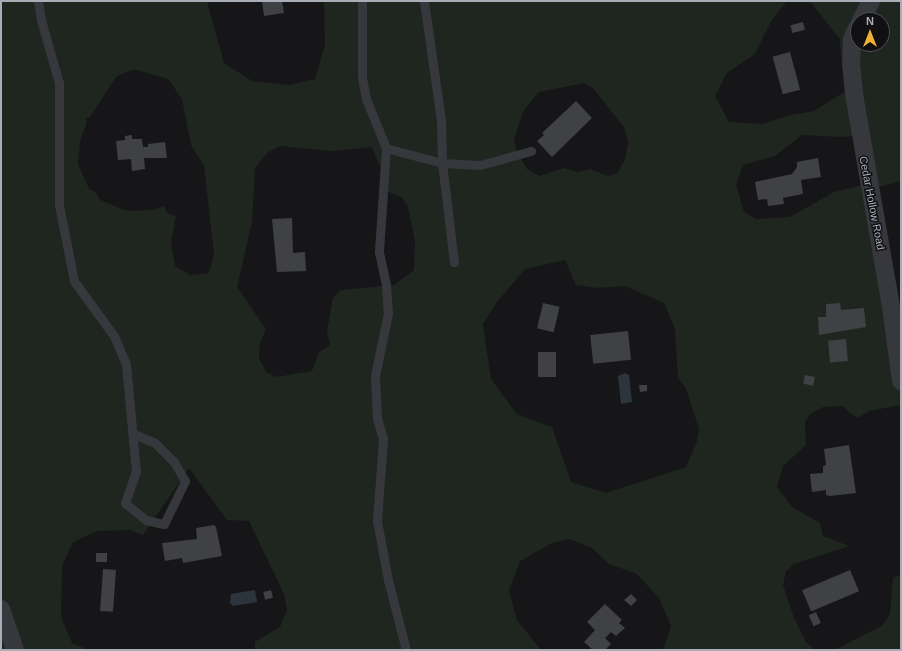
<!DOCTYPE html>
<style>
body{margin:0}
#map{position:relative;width:902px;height:651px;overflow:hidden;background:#161618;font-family:Arial,sans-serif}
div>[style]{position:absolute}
.green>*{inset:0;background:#1e261f}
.water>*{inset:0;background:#2c353c}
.building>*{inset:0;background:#404145;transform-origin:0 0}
.lane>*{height:9px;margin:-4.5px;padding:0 4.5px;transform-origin:4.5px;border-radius:4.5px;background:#37383d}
.street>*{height:18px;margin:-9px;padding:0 9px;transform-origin:9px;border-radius:9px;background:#37383d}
span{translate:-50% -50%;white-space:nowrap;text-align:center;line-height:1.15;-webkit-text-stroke:3px #111113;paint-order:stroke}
.street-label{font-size:11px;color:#a8adb8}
.frame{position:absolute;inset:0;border:2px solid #a8adb8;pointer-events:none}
.north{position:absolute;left:850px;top:12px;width:40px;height:40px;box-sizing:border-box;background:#111113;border:1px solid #4d4f55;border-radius:50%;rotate:0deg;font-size:11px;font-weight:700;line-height:16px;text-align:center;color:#a8adb8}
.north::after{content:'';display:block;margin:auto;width:14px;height:18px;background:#f2b134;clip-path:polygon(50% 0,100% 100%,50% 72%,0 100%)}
</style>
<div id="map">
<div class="green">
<div style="clip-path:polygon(evenodd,1px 1px,207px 1px,224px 63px,252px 81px,289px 85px,315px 79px,325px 45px,324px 1px,787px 1px,771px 21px,755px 54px,727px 73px,715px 96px,729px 122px,763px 124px,786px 116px,814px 111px,854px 86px,841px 58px,840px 39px,811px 3px,800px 1px,901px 1px,901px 181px,878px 187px,901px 372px,901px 405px,869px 411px,857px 418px,842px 406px,823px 407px,810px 414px,805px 423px,806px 445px,783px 466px,777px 487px,792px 507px,820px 523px,823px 536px,849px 546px,794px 564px,786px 571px,783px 585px,794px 618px,806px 642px,815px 650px,663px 650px,671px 626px,659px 598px,637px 574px,609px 564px,592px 548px,569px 539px,552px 543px,520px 561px,509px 590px,517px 620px,541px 650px,255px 650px,255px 642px,280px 627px,287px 610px,284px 594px,249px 521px,227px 520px,189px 468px,143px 535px,130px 530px,97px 531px,73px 542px,62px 566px,61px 617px,72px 643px,89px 650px,1px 650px,1px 1px,858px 20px,882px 20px,882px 44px,858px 44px,858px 20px,1px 1px,134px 69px,168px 79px,182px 99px,191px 145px,204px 166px,214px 253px,209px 273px,190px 275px,175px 266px,171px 242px,176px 216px,167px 213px,164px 206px,154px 210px,127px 211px,100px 200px,96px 192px,89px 189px,78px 164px,80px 141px,87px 122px,85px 119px,90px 117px,116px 77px,134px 69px,1px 1px,584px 83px,593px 88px,624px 127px,628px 143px,625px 160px,617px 173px,608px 176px,590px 169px,578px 172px,564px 168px,539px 176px,527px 169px,516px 150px,514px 139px,524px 110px,539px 92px,584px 83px,1px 1px,802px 135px,841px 137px,865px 135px,872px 183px,834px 192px,790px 217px,756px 219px,744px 212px,736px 185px,743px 165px,775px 156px,802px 135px,1px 1px,281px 146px,332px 151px,372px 147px,383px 174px,386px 191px,401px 197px,407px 204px,415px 241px,414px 270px,394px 285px,341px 290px,333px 298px,327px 331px,330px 345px,319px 352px,312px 371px,276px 377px,266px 372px,259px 358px,260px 343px,266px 329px,237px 287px,252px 222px,255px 168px,268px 152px,281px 146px,1px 1px,565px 260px,576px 285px,597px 288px,625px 286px,664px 303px,675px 329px,678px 378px,686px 388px,699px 429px,697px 441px,686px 467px,606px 493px,571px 482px,552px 427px,517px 414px,491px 379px,483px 324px,497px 302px,525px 269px,565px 260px)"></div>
<div style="clip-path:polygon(901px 576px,901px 650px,835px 650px,883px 625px,890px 614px,893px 577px)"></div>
</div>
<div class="water">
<div style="clip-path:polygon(625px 373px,629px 375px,632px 402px,621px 404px,618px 376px)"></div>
<div style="clip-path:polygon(255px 590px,257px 602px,233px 606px,230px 603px,231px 594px)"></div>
</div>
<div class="building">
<div style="clip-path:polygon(262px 1px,282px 1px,284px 13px,264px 16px)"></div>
<div style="left:803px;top:22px;width:8px;height:13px;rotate:76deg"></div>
<div style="left:790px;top:52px;width:39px;height:18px;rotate:75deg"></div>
<div style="clip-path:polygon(576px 101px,592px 118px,552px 157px,537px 141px,544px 135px,542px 133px)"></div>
<div style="clip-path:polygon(132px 135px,132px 139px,142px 139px,143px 147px,148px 147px,148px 144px,165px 142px,167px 158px,144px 158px,145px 169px,132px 171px,131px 159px,118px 160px,116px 141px,125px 140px,125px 136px)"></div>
<div style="clip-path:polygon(818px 158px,821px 177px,801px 180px,803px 194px,783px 198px,784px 204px,768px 206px,767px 199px,758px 200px,755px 182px,792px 174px,797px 167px,797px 162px)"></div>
<div style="clip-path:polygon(292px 218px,293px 253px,305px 252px,306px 271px,277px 272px,272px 219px)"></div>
<div style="left:543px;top:303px;width:17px;height:26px;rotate:13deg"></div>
<div style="clip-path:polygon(840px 303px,841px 310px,864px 308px,866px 327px,819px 335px,818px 317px,826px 317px,826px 304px)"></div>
<div style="left:628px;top:331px;width:29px;height:38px;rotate:84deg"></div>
<div style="left:846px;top:339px;width:22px;height:18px;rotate:85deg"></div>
<div style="left:538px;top:352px;width:18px;height:25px"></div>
<div style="left:805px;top:375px;width:10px;height:9px;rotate:11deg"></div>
<div style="clip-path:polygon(639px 385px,647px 385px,647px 391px,640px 392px)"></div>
<div style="clip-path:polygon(849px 445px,856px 493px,830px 496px,826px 495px,826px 490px,812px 492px,810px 474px,823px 473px,823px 466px,826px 465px,824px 449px)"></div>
<div style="clip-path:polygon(214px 525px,216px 527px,222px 556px,183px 563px,182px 558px,165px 561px,162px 543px,197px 539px,196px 528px)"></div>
<div style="left:96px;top:553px;width:11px;height:9px"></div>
<div style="left:103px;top:569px;width:13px;height:42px;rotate:4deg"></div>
<div style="left:850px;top:570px;width:23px;height:52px;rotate:67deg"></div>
<div style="left:271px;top:590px;width:8px;height:8px;rotate:76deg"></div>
<div style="clip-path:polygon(631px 594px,637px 600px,631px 606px,624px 600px)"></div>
<div style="clip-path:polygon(605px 604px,622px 620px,619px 623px,625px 628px,616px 636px,611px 632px,605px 638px,611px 644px,605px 650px,593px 650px,584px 642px,595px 630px,587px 622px)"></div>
<div style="left:816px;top:612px;width:12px;height:8px;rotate:66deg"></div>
</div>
<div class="lane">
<div style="left:38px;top:1px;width:19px;rotate:81deg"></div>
<div style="left:41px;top:20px;width:66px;rotate:74.1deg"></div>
<div style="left:59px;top:83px;width:122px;rotate:90deg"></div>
<div style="left:59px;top:205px;width:77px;rotate:78.8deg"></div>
<div style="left:74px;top:281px;width:68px;rotate:54deg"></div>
<div style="left:114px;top:336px;width:30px;rotate:67deg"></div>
<div style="left:126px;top:364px;width:107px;rotate:84.7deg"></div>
<div style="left:136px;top:471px;width:34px;rotate:109deg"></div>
<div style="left:125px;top:503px;width:27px;rotate:39deg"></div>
<div style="left:146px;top:520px;width:18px;rotate:13deg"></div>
<div style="left:164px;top:524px;width:48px;rotate:-64deg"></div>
<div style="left:185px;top:481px;width:22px;rotate:-120deg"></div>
<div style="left:174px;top:462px;width:27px;rotate:-135deg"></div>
<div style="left:155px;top:443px;width:23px;rotate:-157deg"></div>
<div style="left:362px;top:1px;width:77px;rotate:90deg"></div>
<div style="left:362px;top:78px;width:21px;rotate:79deg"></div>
<div style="left:366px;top:99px;width:53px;rotate:67.8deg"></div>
<div style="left:386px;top:148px;width:104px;rotate:93.9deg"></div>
<div style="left:379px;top:252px;width:35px;rotate:78deg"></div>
<div style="left:386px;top:286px;width:27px;rotate:86deg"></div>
<div style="left:388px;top:313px;width:64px;rotate:101.7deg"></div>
<div style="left:375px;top:376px;width:42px;rotate:87.3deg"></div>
<div style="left:377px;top:418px;width:22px;rotate:74deg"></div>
<div style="left:383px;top:439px;width:82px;rotate:94.2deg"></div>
<div style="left:377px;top:521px;width:60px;rotate:79.4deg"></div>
<div style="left:388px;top:580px;width:72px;rotate:75.6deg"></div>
<div style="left:424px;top:1px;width:120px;rotate:81.9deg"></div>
<div style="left:441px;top:120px;width:43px;rotate:88.7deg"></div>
<div style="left:442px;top:163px;width:100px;rotate:83.1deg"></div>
<div style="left:386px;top:148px;width:58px;rotate:15deg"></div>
<div style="left:442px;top:163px;width:38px;rotate:3deg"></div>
<div style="left:480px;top:165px;width:53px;rotate:-15.4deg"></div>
</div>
<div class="street">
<div style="left:861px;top:20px;width:21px;rotate:-62deg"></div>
<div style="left:858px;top:26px;width:14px;rotate:115deg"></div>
<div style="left:852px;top:39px;width:25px;rotate:92deg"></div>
<div style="left:851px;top:64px;width:36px;rotate:84deg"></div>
<div style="left:855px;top:100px;width:210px;rotate:80.1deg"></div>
<div style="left:891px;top:307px;width:75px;rotate:82.3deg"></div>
<div style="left:1px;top:609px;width:43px;rotate:71.1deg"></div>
</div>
<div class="street-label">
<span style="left:872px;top:203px;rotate:79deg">Cedar Hollow Road</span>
</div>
<div class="frame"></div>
<div class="north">N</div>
</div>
